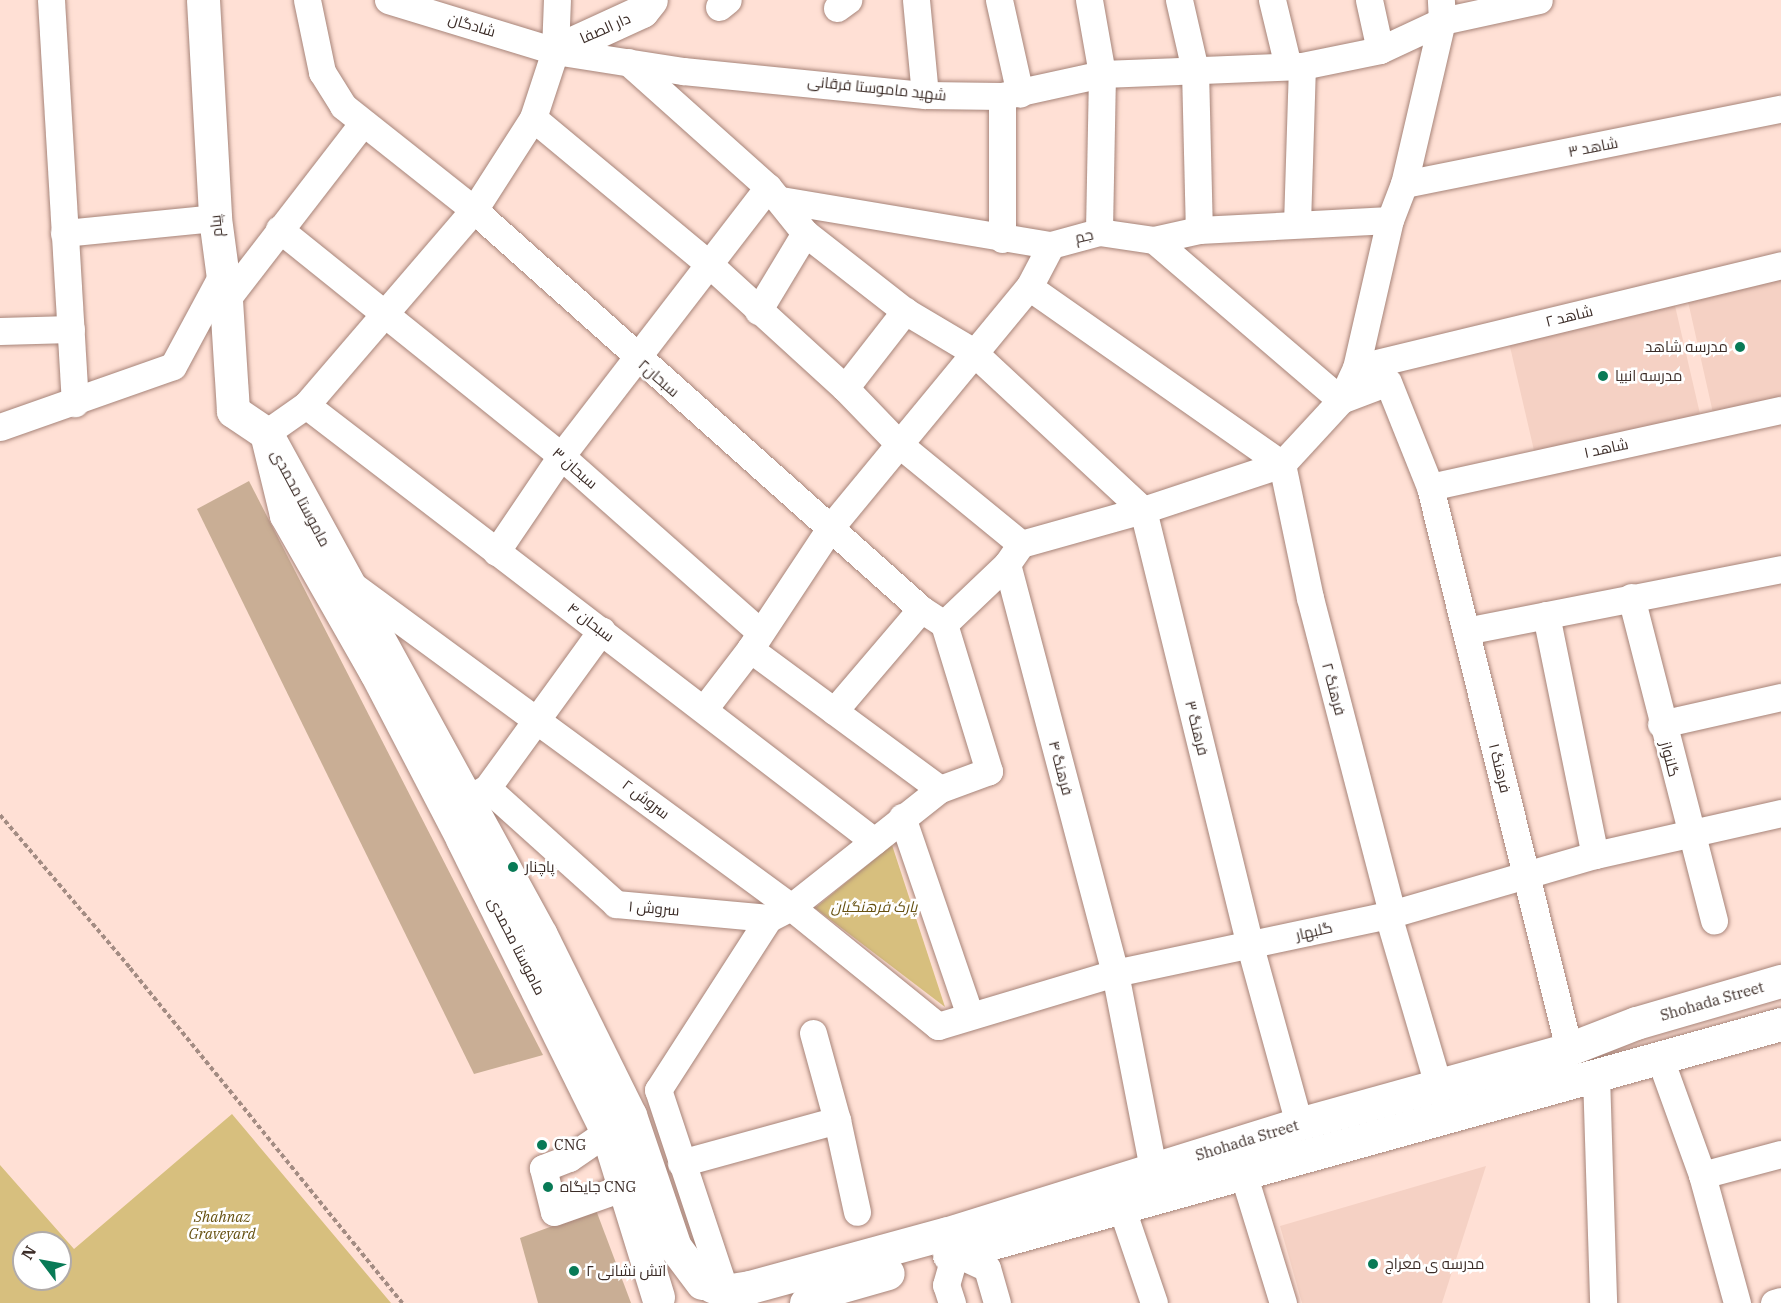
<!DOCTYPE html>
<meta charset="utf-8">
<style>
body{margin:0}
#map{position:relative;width:1781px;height:1303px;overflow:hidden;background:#ffe0d5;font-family:"IBM Plex Serif",Cairo,serif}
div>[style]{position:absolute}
.built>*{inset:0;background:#f5d1c4;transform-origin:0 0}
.green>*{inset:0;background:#d7bf7e}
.building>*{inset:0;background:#c9ae95}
.path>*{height:4px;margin-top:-2px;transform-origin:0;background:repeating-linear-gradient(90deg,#a38c83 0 4.5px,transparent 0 7.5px)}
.roads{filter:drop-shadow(0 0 2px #a78479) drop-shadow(0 0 2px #a78479)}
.minor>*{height:27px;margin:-13.5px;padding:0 13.5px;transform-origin:13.5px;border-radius:13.5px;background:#fff}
.major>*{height:33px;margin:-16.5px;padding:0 16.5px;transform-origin:16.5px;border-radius:16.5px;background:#fff}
.dots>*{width:16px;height:16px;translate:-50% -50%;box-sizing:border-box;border:3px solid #fff;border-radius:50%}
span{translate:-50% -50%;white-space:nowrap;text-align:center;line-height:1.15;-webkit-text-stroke:5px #fff;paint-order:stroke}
.street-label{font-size:15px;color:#3b2c27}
.poi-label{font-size:15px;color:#3b2c27}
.right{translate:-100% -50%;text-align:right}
.left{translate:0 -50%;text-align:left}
.park-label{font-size:15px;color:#665111;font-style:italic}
.north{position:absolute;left:12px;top:1231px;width:60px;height:60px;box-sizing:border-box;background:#fff;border:2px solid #b1aba9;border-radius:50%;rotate:302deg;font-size:16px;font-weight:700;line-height:24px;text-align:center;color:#3b2c27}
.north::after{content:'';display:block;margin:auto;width:21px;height:27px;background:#087a56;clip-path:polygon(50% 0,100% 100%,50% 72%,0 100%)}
</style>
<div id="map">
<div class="built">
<div style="clip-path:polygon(1781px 274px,1781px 398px,1713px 413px,1687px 297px)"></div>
<div style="left:1673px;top:297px;width:122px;height:170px;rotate:77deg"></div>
<div style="clip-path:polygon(1486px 1166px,1442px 1303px,1302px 1303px,1280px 1226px)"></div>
</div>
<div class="green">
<div style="clip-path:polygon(892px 845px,945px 1007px,815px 908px)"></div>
<div style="clip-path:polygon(evenodd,232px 1114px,391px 1303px,0 1303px,0 1165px,74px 1249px,232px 1114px,24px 1243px,60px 1243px,60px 1279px,24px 1279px,24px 1243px)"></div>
</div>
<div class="building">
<div style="clip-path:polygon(249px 481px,543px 1055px,474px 1074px,197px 509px)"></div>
<div style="clip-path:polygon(596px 1210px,631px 1303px,538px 1303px,520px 1238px)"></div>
</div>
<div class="path">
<div style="left:0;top:815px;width:201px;rotate:49.6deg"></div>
<div style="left:130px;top:968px;width:432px;rotate:50.9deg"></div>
</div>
<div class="roads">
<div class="minor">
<div style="left:51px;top:0;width:404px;rotate:86.6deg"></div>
<div style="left:307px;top:0;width:74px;rotate:78.2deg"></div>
<div style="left:322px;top:72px;width:40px;rotate:58deg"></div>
<div style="left:343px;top:106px;width:167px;rotate:38.4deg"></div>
<div style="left:474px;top:210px;width:599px;rotate:41.75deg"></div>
<div style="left:921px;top:609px;width:27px;rotate:33deg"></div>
<div style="left:944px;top:624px;width:154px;rotate:73deg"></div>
<div style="left:989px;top:771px;width:52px;rotate:159.8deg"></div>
<div style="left:940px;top:789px;width:190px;rotate:141.6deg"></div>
<div style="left:791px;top:907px;width:25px;rotate:153deg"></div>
<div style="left:769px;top:918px;width:154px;rotate:-174.8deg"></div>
<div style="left:616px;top:904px;width:173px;rotate:-138deg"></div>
<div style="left:388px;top:0;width:175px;rotate:17deg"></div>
<div style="left:555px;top:51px;width:130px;rotate:8.9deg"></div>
<div style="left:683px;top:71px;width:243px;rotate:5.7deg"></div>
<div style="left:925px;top:95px;width:77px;rotate:0.7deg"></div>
<div style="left:1002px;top:96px;width:102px;rotate:-12.4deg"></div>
<div style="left:1102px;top:74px;width:200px;rotate:-2.3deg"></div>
<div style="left:1302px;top:66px;width:80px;rotate:-11.6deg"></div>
<div style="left:1380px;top:50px;width:68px;rotate:-25.1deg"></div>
<div style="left:1442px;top:21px;width:99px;rotate:-12.2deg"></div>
<div style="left:916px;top:0;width:95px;rotate:84.6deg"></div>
<div style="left:999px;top:0;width:96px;rotate:77.4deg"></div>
<div style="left:1089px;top:0;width:75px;rotate:80deg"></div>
<div style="left:1102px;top:74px;width:158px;rotate:91.1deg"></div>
<div style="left:1179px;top:0;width:72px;rotate:77.1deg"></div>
<div style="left:1195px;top:70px;width:160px;rotate:88.6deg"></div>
<div style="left:1272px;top:0;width:68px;rotate:76.4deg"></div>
<div style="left:1369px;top:0;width:51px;rotate:77.6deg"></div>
<div style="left:719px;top:7px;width:11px;rotate:-38deg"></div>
<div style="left:837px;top:8px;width:14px;rotate:-36deg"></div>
<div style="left:628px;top:62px;width:188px;rotate:41.8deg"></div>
<div style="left:768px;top:187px;width:59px;rotate:51.2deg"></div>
<div style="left:805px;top:233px;width:127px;rotate:38deg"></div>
<div style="left:905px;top:311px;width:78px;rotate:30.8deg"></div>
<div style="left:972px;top:351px;width:233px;rotate:42.9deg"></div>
<div style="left:1143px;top:510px;width:449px;rotate:76.2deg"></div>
<div style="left:1250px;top:946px;width:185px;rotate:74.6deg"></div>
<div style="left:1002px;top:96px;width:143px;rotate:90deg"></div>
<div style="left:533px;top:118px;width:229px;rotate:39.7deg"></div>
<div style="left:709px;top:264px;width:184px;rotate:42.4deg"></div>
<div style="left:845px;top:388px;width:79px;rotate:46deg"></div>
<div style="left:900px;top:445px;width:156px;rotate:39.3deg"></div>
<div style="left:1404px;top:184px;width:384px;rotate:-11.3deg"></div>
<div style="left:781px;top:200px;width:274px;rotate:9.5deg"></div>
<div style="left:1051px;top:245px;width:50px;rotate:-15.2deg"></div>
<div style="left:1099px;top:232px;width:56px;rotate:8.3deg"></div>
<div style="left:1154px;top:240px;width:46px;rotate:-12.5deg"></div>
<div style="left:1199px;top:230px;width:191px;rotate:-3deg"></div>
<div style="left:1297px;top:224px;width:158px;rotate:-88.2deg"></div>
<div style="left:279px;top:229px;width:362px;rotate:38.8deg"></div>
<div style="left:561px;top:456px;width:264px;rotate:41.5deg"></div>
<div style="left:64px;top:233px;width:152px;rotate:-5.7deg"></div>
<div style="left:1154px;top:240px;width:246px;rotate:40.6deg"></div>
<div style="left:1341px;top:400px;width:50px;rotate:-21deg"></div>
<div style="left:1388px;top:382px;width:113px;rotate:68.2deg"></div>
<div style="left:1430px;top:487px;width:579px;rotate:76.11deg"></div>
<div style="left:1029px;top:287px;width:309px;rotate:35deg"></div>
<div style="left:1282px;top:464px;width:137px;rotate:78.2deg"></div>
<div style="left:1310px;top:598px;width:325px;rotate:75.4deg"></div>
<div style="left:226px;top:300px;width:224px;rotate:-52.3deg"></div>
<div style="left:758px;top:311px;width:91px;rotate:-58.9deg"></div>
<div style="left:0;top:331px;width:71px;rotate:-1.6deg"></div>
<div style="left:1356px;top:368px;width:437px;rotate:-13.6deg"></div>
<div style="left:845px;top:388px;width:98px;rotate:-52.1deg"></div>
<div style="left:306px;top:405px;width:716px;rotate:37.51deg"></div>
<div style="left:0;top:427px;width:183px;rotate:-19.4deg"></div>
<div style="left:173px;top:366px;width:103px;rotate:-61.7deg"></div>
<div style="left:266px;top:433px;width:49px;rotate:-35deg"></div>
<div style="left:306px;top:405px;width:257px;rotate:-49.3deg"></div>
<div style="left:474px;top:210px;width:109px;rotate:-57.3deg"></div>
<div style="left:533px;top:118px;width:71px;rotate:-71.8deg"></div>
<div style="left:555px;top:51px;width:51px;rotate:-87.8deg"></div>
<div style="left:1430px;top:487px;width:359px;rotate:-12.4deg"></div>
<div style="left:496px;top:552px;width:116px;rotate:-55.9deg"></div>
<div style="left:561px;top:456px;width:339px;rotate:-52.4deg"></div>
<div style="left:1007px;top:564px;width:423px;rotate:75.2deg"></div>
<div style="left:1115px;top:973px;width:199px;rotate:79deg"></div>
<div style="left:348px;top:582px;width:549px;rotate:36.27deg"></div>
<div style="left:791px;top:907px;width:189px;rotate:39deg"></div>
<div style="left:938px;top:1026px;width:185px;rotate:-16.7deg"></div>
<div style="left:1115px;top:973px;width:279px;rotate:-12deg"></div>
<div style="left:1388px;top:915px;width:216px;rotate:-16.2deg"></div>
<div style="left:1595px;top:855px;width:191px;rotate:-12.7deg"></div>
<div style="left:1631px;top:597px;width:334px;rotate:75.6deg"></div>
<div style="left:1546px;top:615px;width:245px;rotate:78.5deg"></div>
<div style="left:944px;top:624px;width:87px;rotate:-43.6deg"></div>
<div style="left:1007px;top:564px;width:24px;rotate:-55deg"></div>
<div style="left:1021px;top:544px;width:127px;rotate:-15.6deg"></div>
<div style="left:1143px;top:510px;width:146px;rotate:-18.3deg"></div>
<div style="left:1282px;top:464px;width:87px;rotate:-47.3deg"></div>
<div style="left:1341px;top:400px;width:35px;rotate:-65deg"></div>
<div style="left:1356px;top:368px;width:152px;rotate:-77.1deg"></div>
<div style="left:1390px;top:220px;width:39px;rotate:-69deg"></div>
<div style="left:1404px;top:184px;width:167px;rotate:-76.9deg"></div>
<div style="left:1442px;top:21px;width:21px;rotate:-93deg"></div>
<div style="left:1466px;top:631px;width:321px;rotate:-11.1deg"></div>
<div style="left:750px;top:649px;width:236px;rotate:36.4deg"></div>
<div style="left:704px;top:709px;width:76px;rotate:-52.5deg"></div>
<div style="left:750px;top:649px;width:145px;rotate:-56.5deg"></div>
<div style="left:830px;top:528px;width:313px;rotate:-50.5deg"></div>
<div style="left:1029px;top:287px;width:47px;rotate:-62.4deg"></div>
<div style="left:834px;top:711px;width:134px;rotate:-49.5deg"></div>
<div style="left:1661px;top:724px;width:123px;rotate:-12.7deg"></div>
<div style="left:473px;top:796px;width:16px;rotate:-30deg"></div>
<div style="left:487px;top:788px;width:195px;rotate:-54deg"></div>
<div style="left:902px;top:817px;width:210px;rotate:71.1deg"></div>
<div style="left:1388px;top:915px;width:180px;rotate:73.6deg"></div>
<div style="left:813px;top:1033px;width:90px;rotate:74.6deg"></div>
<div style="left:837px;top:1120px;width:94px;rotate:77.7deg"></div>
<div style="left:1659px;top:1056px;width:127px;rotate:70.1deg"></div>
<div style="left:1702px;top:1175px;width:133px;rotate:74.7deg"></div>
<div style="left:1596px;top:1075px;width:228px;rotate:88.2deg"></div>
<div style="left:607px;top:1132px;width:46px;rotate:145.6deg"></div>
<div style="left:569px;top:1158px;width:28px;rotate:159deg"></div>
<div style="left:543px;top:1168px;width:45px;rotate:76deg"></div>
<div style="left:554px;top:1212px;width:75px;rotate:-19.4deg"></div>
<div style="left:681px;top:1163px;width:162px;rotate:-15.4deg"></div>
<div style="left:1243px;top:1173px;width:136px;rotate:72.9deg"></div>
<div style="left:1702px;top:1175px;width:82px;rotate:-14.9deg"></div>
<div style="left:1122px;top:1209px;width:99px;rotate:71.2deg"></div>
<div style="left:955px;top:1253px;width:35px;rotate:25deg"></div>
<div style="left:987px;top:1268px;width:36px;rotate:74deg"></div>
<div style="left:725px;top:1291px;width:212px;rotate:-108.4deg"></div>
<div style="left:658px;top:1090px;width:205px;rotate:-57.2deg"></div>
<div style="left:952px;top:1303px;width:19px;rotate:-108deg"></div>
<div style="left:946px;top:1285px;width:33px;rotate:-74deg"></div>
<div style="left:1774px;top:1303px;width:7px;rotate:-16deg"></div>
</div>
<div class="major">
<div style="left:203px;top:0;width:218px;rotate:86.8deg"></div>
<div style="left:215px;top:218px;width:83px;rotate:82.4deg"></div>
<div style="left:226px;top:300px;width:111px;rotate:86.4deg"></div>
<div style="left:233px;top:411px;width:40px;rotate:34deg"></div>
<div style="left:555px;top:51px;width:96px;rotate:-24.7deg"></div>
<div style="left:642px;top:11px;width:14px;rotate:-51deg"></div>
<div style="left:949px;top:1255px;width:863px;rotate:-15.52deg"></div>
<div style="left:712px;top:1286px;width:14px;rotate:21deg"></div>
<div style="left:725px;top:1291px;width:25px;rotate:-9deg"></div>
<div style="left:750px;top:1287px;width:205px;rotate:-15.3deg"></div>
<div style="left:948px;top:1233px;width:368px;rotate:-17.3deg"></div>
<div style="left:1299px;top:1124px;width:280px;rotate:-15.5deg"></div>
<div style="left:1569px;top:1049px;width:72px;rotate:-21.2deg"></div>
<div style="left:1636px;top:1023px;width:151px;rotate:-16.2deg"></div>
<div style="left:658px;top:1297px;width:173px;rotate:-107.2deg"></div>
<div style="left:607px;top:1132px;width:326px;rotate:-116.3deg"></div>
<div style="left:463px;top:840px;width:188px;rotate:-117.5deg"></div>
<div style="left:376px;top:673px;width:182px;rotate:-119.7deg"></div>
<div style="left:286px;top:515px;width:84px;rotate:-103.7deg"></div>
<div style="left:266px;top:433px;width:572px;rotate:61.29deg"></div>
<div style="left:541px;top:935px;width:201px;rotate:63.7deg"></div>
<div style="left:630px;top:1115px;width:139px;rotate:71.2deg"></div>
<div style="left:675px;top:1247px;width:45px;rotate:53.1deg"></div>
<div style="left:806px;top:1303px;width:26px;rotate:-31deg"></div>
<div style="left:828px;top:1290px;width:62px;rotate:-15.8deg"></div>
</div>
</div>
<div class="dots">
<div style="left:1740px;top:347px;background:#087a56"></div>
<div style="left:1603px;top:376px;background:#087a56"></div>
<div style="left:513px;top:867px;background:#087a56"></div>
<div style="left:542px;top:1145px;background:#087a56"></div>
<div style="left:548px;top:1187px;background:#087a56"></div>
<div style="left:1373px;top:1264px;background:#087a56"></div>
<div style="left:574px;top:1271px;background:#087a56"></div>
</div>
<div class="street-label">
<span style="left:472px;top:25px;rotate:17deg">شادگان</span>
<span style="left:605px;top:28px;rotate:-24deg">دار الصفا</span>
<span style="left:877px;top:88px;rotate:6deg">شهید ماموستا فرقانی</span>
<span style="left:1593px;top:147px;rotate:-11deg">شاهد ۳</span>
<span style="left:216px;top:226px;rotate:-96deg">پیام</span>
<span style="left:1084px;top:236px;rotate:-13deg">جم</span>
<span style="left:1569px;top:316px;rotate:-14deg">شاهد ۲</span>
<span style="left:659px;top:378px;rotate:41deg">سبحان۲</span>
<span style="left:1606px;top:448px;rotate:-12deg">شاهد ۱</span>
<span style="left:575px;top:468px;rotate:41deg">سبحان ۳</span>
<span style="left:301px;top:498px;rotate:62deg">ماموستا محمدی</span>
<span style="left:591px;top:622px;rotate:37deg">سبحان ۴</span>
<span style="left:1334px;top:689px;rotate:75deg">فرهنگ ۲</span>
<span style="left:1197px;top:728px;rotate:76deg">فرهنگ ۳</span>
<span style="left:1670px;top:759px;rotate:75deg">گلنواز</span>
<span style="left:1061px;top:768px;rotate:75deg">فرهنگ ۴</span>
<span style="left:1500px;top:768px;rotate:76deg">فرهنگ ۱</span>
<span style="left:646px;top:799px;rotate:37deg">سروش ۲</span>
<span style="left:654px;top:908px;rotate:5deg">سروش ۱</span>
<span style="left:1314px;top:931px;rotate:-13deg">گلبهار</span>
<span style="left:517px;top:946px;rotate:63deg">ماموستا محمدی</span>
<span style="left:1712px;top:1001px;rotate:-16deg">Shohada Street</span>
<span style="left:1247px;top:1140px;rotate:-17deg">Shohada Street</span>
</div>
<div class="poi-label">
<span class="right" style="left:1728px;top:347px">مدرسه شاهد</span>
<span class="left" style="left:1615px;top:376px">مدرسه انبیا</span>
<span class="left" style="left:525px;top:867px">پاچنار</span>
<span class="left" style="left:554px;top:1145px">CNG</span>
<span class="left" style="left:560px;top:1187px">جایگاه CNG</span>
<span class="left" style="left:1385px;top:1264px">مدرسه ی معراج</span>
<span class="left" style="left:586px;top:1271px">اتش نشانی ۲</span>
</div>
<div class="park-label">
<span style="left:874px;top:907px">پارک فرهنگیان</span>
<span style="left:222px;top:1225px">Shahnaz<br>Graveyard</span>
</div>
<div class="north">N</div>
</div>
